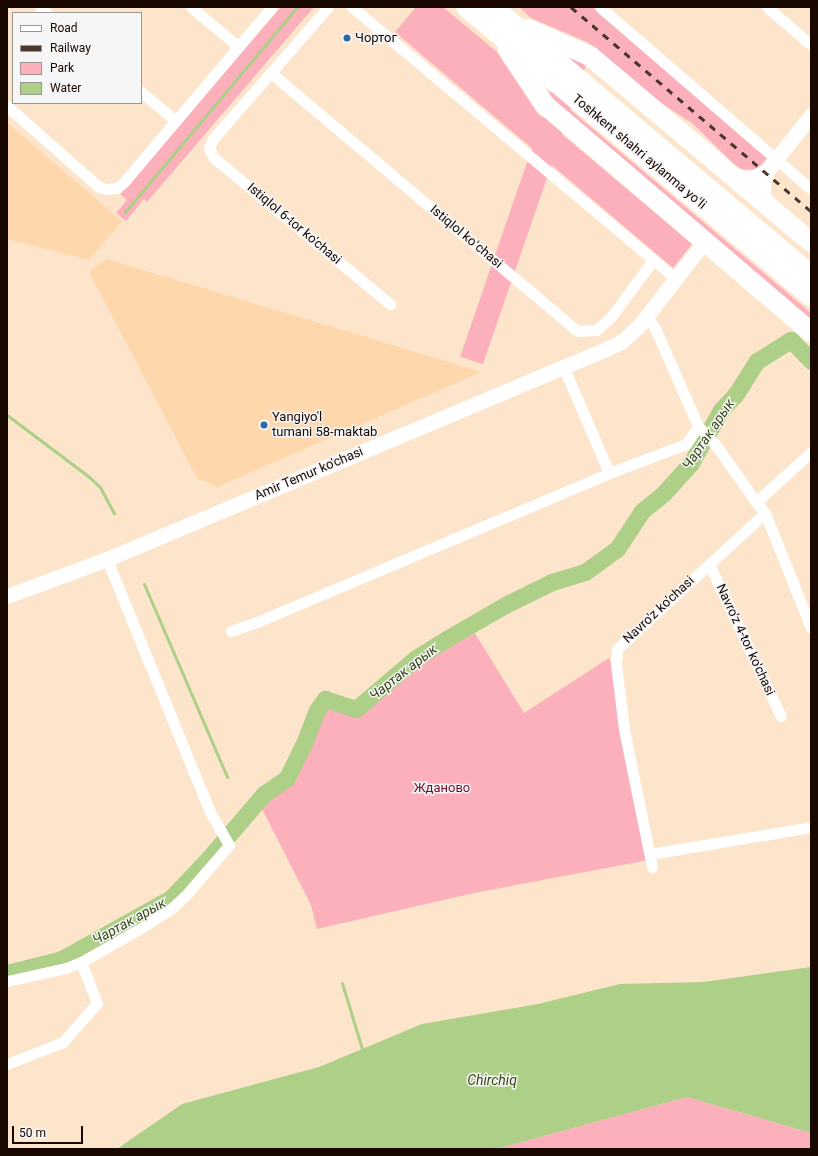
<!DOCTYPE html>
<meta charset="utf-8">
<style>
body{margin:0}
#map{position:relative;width:818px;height:1156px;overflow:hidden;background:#fde5cb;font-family:Roboto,sans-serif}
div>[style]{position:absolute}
.built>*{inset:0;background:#fed7ac}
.green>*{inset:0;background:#fbb0bc;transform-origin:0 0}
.water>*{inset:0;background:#aecf87}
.stream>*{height:3px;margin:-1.5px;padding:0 1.5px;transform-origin:1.5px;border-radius:1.5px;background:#aecf87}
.river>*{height:17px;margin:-8.5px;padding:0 8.5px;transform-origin:8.5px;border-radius:8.5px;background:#aecf87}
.street>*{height:11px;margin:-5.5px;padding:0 5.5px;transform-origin:5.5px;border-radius:5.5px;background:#fff}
.secondary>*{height:15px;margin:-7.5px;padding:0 7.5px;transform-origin:7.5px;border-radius:7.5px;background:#fff}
.highway>*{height:20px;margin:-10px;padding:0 10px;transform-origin:10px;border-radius:10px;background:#fff}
.rail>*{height:3px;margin-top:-1.5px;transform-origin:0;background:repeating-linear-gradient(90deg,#49372b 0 7px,transparent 0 14px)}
.dots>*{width:11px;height:11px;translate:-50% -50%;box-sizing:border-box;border:2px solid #f6f6f6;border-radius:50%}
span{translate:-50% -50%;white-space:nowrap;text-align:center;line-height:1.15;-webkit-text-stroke:3px #f6f6f6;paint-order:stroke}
.poi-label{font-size:13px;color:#180800}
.left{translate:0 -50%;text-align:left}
.street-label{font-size:13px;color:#180800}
.park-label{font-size:13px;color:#720e2f}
.water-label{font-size:14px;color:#334714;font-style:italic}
.frame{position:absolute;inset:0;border:8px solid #180800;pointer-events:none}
.legend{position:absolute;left:12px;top:12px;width:130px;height:92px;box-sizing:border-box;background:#f6f6f6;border:1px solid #9d9794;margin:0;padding:5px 7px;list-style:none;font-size:12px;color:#180800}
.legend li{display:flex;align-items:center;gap:8px;height:20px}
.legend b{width:20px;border:1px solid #9d9794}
.scale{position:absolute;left:12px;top:1126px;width:71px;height:18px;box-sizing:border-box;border:2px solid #180800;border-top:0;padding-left:5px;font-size:12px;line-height:14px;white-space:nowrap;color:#180800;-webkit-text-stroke:3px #f6f6f6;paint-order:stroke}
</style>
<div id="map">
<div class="built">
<div style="clip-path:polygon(7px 123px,122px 221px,89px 260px,7px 239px)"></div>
<div style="clip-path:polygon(106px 259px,379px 341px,481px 372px,217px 487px,197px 478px,89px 272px)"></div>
</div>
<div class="green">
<div style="clip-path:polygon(281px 7px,314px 7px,147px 202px,144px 199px,126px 221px,116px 213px,127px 200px,120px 194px)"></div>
<div style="clip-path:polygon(416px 7px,443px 7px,497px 52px,538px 114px,692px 244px,673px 268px,395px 32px)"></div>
<div style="clip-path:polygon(519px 7px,594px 7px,768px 157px,758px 168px,753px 170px,742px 169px,736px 166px,692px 123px,655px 99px,589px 43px,531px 18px)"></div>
<div style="left:565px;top:52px;width:24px;height:322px;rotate:19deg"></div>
<div style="clip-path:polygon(541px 85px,811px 313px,811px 323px,549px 100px)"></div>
<div style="clip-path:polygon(471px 627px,524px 713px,609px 658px,613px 668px,649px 860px,474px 893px,317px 929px,311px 905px,261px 807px,275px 792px,296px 781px,323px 709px,329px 705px,358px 715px)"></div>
<div style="clip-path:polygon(687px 1097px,811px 1133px,811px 1149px,496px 1149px)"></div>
</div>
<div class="water">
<div style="clip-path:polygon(811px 967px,811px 1133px,687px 1097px,496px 1149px,117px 1149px,182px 1104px,319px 1067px,422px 1024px,538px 1004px,620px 984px,704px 982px)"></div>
</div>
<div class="stream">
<div style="left:125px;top:212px;width:268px;rotate:-50deg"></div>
<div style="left:7px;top:415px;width:101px;rotate:37deg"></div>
<div style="left:88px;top:476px;width:16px;rotate:43deg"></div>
<div style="left:100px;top:487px;width:30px;rotate:62deg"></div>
<div style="left:144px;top:584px;width:210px;rotate:66.7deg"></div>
<div style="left:342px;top:983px;width:72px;rotate:73.1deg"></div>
</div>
<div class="river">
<div style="left:7px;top:973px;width:57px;rotate:-14.3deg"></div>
<div style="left:62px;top:959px;width:125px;rotate:-29.2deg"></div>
<div style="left:171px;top:898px;width:54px;rotate:-46.5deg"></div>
<div style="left:208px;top:859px;width:86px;rotate:-49.3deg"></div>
<div style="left:264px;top:794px;width:28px;rotate:-35deg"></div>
<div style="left:287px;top:778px;width:41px;rotate:-64.1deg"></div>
<div style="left:305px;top:741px;width:33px;rotate:-69deg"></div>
<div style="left:317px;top:710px;width:14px;rotate:-54deg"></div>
<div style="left:325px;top:699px;width:33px;rotate:18deg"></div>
<div style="left:356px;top:709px;width:79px;rotate:-40.4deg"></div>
<div style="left:416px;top:658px;width:38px;rotate:-32deg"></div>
<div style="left:448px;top:638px;width:68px;rotate:-30deg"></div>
<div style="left:507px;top:604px;width:50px;rotate:-26.1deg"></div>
<div style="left:552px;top:582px;width:34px;rotate:-17deg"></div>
<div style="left:585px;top:572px;width:39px;rotate:-36deg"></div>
<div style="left:617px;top:549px;width:45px;rotate:-56.7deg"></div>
<div style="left:642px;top:511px;width:28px;rotate:-39deg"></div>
<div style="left:664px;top:493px;width:40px;rotate:-48deg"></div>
<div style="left:691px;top:463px;width:61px;rotate:-60.5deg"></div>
<div style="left:721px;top:410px;width:22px;rotate:-47deg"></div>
<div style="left:736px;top:394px;width:39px;rotate:-58deg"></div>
<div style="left:757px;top:361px;width:40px;rotate:-32deg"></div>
<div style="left:791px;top:340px;width:29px;rotate:46deg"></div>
</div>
<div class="street">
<div style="left:40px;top:7px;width:9px;rotate:41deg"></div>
<div style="left:191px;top:7px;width:62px;rotate:39.8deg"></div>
<div style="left:328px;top:7px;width:176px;rotate:131.1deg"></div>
<div style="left:212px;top:140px;width:9px;rotate:108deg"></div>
<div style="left:209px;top:149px;width:10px;rotate:61deg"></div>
<div style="left:214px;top:158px;width:229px;rotate:39.7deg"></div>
<div style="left:352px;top:7px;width:423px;rotate:40deg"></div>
<div style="left:600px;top:7px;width:279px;rotate:40.8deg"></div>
<div style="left:767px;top:7px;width:58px;rotate:40.8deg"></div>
<div style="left:271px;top:73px;width:400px;rotate:40.1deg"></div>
<div style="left:577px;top:331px;width:19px;rotate:-3deg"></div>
<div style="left:596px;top:330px;width:20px;rotate:-41deg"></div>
<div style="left:611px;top:317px;width:71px;rotate:-53.6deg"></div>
<div style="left:141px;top:92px;width:45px;rotate:39.6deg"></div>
<div style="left:7px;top:106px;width:123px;rotate:41.4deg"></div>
<div style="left:99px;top:187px;width:7px;rotate:16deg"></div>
<div style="left:106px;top:189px;width:11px;rotate:-5deg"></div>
<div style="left:117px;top:188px;width:9px;rotate:-41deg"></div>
<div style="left:124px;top:182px;width:229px;rotate:-49.8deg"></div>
<div style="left:647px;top:317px;width:14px;rotate:54deg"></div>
<div style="left:655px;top:328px;width:107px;rotate:66.3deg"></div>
<div style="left:698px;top:426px;width:25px;rotate:47deg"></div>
<div style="left:715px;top:444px;width:71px;rotate:54.7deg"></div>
<div style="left:564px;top:368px;width:114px;rotate:66.8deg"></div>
<div style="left:765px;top:513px;width:124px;rotate:68.2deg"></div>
<div style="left:709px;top:564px;width:168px;rotate:64.7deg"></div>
<div style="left:231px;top:631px;width:28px;rotate:-19deg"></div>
<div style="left:257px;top:622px;width:382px;rotate:-22.9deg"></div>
<div style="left:609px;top:473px;width:82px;rotate:-20.6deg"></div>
<div style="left:686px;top:444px;width:22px;rotate:-56deg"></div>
<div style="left:650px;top:854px;width:163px;rotate:-9.5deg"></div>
<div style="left:652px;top:867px;width:141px;rotate:-101.5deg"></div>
<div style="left:624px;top:729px;width:65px;rotate:-97deg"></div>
<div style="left:616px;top:664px;width:15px;rotate:-86deg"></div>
<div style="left:617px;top:649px;width:201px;rotate:-42.6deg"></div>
<div style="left:765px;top:513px;width:14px;rotate:-129deg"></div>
<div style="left:756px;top:502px;width:74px;rotate:-42.3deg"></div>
<div style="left:7px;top:981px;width:60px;rotate:-12.4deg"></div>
<div style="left:66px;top:968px;width:16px;rotate:-22deg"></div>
<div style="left:81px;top:962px;width:69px;rotate:-29.5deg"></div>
<div style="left:141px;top:928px;width:38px;rotate:-33deg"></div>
<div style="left:173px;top:907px;width:16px;rotate:-43deg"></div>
<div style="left:185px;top:896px;width:67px;rotate:-49.2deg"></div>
<div style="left:229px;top:845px;width:38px;rotate:-120deg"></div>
<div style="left:210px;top:812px;width:273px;rotate:-112.2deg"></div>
<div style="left:7px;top:1064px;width:60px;rotate:-21.4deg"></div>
<div style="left:63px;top:1042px;width:52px;rotate:-48.9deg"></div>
<div style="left:97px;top:1003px;width:44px;rotate:-111.3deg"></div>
</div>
<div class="secondary">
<div style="left:766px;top:172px;width:73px;rotate:-51.7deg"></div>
<div style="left:731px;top:174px;width:13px;rotate:18deg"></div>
<div style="left:743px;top:178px;width:6px"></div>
<div style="left:749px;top:178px;width:18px;rotate:-19deg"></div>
<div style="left:766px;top:172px;width:13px;rotate:103deg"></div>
<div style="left:763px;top:185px;width:10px;rotate:90deg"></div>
<div style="left:763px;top:195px;width:14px;rotate:60deg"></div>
<div style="left:7px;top:596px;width:107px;rotate:-20.3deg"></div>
<div style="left:107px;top:559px;width:541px;rotate:-22.82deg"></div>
<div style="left:606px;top:349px;width:17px;rotate:-25deg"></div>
<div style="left:621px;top:342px;width:24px;rotate:-42deg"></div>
<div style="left:639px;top:326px;width:106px;rotate:-52.3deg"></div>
</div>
<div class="highway">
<div style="left:466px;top:7px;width:451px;rotate:40deg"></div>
<div style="left:493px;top:7px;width:416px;rotate:40.1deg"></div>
<div style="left:528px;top:29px;width:68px;rotate:23.5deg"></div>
<div style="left:590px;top:56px;width:289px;rotate:40.1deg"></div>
<div style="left:508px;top:50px;width:66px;rotate:56.1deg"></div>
<div style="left:545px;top:105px;width:350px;rotate:40.5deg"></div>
</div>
<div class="rail">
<div style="left:571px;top:7px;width:315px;rotate:40.4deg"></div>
</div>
<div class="dots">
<div style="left:347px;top:38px;background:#2d6aa1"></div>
<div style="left:264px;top:425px;background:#2d6aa1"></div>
</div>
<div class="poi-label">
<span class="left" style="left:355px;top:38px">Чортог</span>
<span class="left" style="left:272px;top:425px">Yangiyo'l<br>tumani 58-maktab</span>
</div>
<div class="street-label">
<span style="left:639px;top:152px;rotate:40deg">Toshkent shahri aylanma yoʻli</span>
<span style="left:294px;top:224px;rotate:40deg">Istiqlol 6-tor ko'chasi</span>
<span style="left:466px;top:237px;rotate:40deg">Istiqlol koʻchasi</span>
<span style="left:309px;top:474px;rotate:-23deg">Amir Temur ko'chasi</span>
<span style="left:659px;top:610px;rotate:-43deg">Navro'z ko'chasi</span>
<span style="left:745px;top:640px;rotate:65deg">Navro'z 4-tor ko'chasi</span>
</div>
<div class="park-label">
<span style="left:442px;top:788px">Жданово</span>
</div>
<div class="water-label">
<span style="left:708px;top:434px;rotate:-56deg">Чартак арык</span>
<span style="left:403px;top:672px;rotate:-38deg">Чартак арык</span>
<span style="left:129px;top:921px;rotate:-29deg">Чартак арык</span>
<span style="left:492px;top:1080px">Chirchiq</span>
</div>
<div class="frame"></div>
<ul class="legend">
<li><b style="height:5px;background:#fff"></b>Road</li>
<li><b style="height:5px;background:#49372b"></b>Railway</li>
<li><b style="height:11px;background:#fbb0bc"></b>Park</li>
<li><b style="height:11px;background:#aecf87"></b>Water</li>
</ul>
<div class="scale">50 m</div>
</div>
